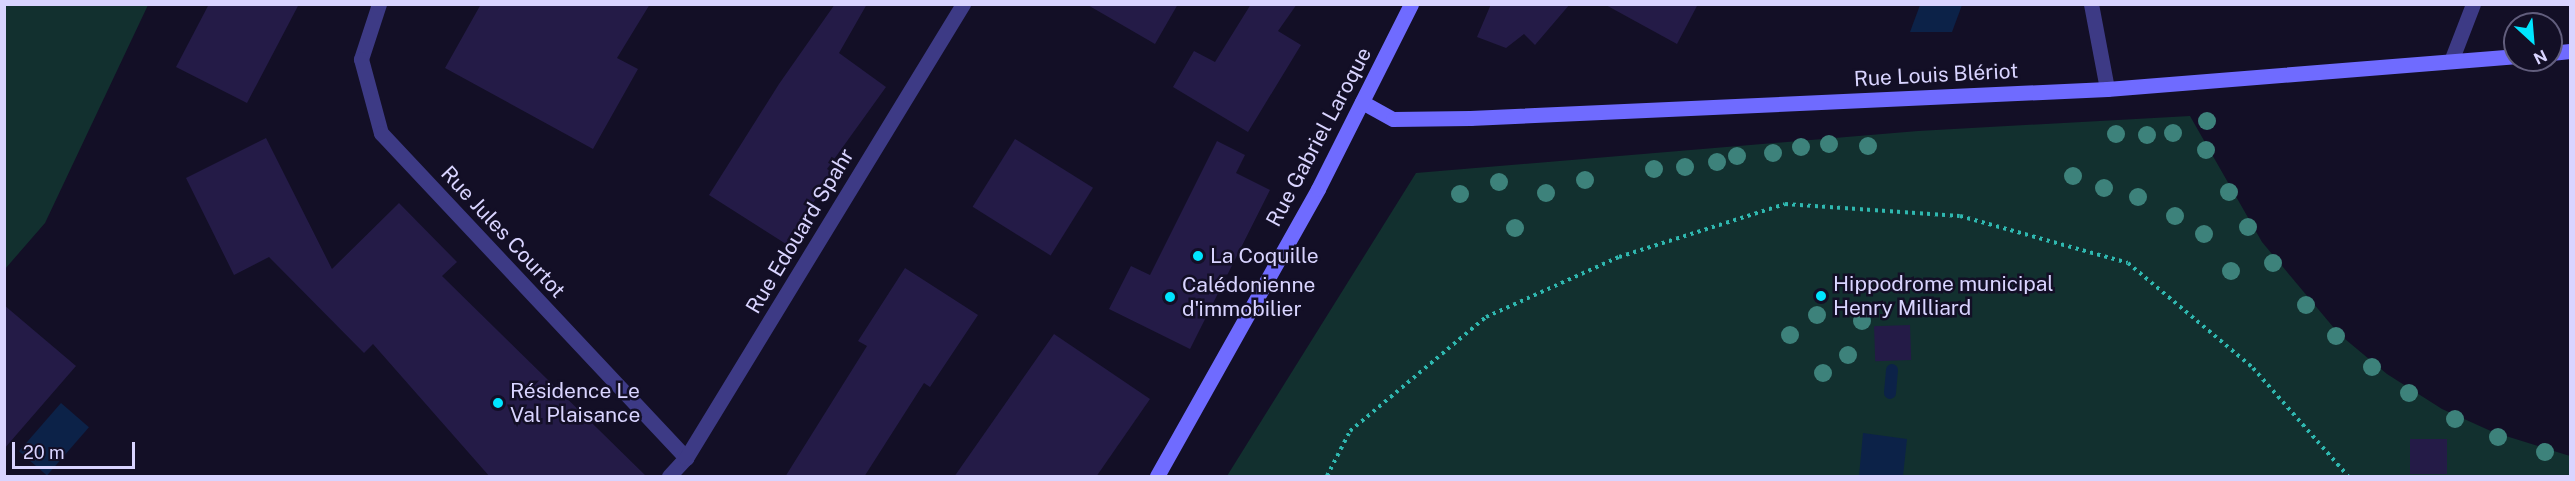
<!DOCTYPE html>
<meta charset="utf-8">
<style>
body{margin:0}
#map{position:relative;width:2575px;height:481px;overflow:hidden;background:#130f26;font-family:"Public Sans",sans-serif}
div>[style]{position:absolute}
.green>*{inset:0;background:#12302f}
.water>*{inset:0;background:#0c2248;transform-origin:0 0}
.stream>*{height:12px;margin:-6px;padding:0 6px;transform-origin:6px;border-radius:6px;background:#0c2248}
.building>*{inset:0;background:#241b47;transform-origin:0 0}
.path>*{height:4px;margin-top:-2px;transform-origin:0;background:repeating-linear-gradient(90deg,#2fb8b0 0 3px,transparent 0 7.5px)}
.lane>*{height:15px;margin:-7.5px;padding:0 7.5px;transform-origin:7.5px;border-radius:7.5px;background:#3d3a85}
.street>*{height:15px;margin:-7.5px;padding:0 7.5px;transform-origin:7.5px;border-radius:7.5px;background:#3d3a85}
.secondary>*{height:15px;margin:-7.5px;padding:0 7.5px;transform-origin:7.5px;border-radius:7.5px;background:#6f6bff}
.trees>*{width:18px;height:18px;margin:-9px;border-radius:50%;background:#3d827b}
.dots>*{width:16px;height:16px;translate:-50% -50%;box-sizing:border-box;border:3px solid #130f26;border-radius:50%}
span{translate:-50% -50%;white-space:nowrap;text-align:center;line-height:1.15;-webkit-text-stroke:5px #130f26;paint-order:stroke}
.street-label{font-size:21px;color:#d9d4ff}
.poi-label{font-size:21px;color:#d9d4ff}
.left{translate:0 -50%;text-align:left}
.frame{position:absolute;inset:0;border:6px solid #d9d4ff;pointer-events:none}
.north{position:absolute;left:2503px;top:12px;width:60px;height:60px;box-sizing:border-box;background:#130f26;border:2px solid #625e7d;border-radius:50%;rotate:154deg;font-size:16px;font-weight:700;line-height:24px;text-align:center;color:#d9d4ff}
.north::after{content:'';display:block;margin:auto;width:21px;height:27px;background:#00e5ff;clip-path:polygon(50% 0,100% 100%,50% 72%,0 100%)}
.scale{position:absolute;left:12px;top:442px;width:123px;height:27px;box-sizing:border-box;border:3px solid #d9d4ff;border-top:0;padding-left:8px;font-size:18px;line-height:21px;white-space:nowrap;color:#d9d4ff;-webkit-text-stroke:4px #130f26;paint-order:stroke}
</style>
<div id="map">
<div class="green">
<div style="clip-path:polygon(5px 4px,148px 5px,45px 223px,5px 269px)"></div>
<div style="clip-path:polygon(2190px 116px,2262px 242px,2339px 334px,2387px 374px,2442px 409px,2493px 432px,2570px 456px,2570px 476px,1227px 476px,1416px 173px,1918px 131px)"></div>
</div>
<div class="water">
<div style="clip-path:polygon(1920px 5px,1962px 5px,1952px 32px,1910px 32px)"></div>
<div style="left:61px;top:403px;width:37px;height:64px;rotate:41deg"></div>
<div style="clip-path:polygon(1863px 433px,1907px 439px,1903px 476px,1859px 476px)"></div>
</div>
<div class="stream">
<div style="left:1890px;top:393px;width:23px;rotate:-85deg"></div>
</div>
<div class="building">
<div style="clip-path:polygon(209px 4px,299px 4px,247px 103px,176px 67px)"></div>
<div style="clip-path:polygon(481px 4px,650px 4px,617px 58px,638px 69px,593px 149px,445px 68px)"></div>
<div style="clip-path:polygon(835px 4px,867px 4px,839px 53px,886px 87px,827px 169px,833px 173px,786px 244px,709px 195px,779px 84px)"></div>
<div style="clip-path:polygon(1086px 4px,1178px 4px,1155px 44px)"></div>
<div style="clip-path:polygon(1251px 4px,1297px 4px,1278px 31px,1301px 45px,1248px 132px,1173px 87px,1194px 51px,1215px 62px)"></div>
<div style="clip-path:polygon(1491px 4px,1570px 4px,1535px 45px,1524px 34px,1506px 48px,1477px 37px)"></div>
<div style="clip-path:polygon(1604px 4px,1698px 4px,1677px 44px)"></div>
<div style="clip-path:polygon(266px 138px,332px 269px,399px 203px,457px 262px,442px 276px,647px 477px,490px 477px,373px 344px,364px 353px,269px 257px,234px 275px,186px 178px)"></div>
<div style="left:1015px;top:139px;width:92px;height:80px;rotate:32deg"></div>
<div style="clip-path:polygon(1217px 141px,1245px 155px,1236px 173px,1270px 190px,1190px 349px,1109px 309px,1131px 266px,1150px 275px)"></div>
<div style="clip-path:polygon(905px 268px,978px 315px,930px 387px,924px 383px,864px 477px,785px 477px,867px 346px,858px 341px)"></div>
<div style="clip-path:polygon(4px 305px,76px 366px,4px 449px)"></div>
<div style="left:1910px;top:325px;width:35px;height:36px;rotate:88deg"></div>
<div style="clip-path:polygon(1054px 334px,1150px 399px,1096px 477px,954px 477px)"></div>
<div style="left:2410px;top:439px;width:37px;height:35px"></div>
</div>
<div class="path">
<div style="left:1327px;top:476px;width:51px;rotate:-62.9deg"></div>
<div style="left:1350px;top:431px;width:177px;rotate:-40deg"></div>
<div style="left:1486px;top:317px;width:146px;rotate:-24.3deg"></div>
<div style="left:1619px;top:257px;width:174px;rotate:-17.7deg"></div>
<div style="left:1785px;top:204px;width:175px;rotate:3.9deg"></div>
<div style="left:1960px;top:216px;width:174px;rotate:15.6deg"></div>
<div style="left:2128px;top:263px;width:163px;rotate:40deg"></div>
<div style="left:2253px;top:368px;width:144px;rotate:48.7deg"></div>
</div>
<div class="lane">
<div style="left:2091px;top:4px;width:86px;rotate:79.3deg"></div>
<div style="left:2451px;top:61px;width:61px;rotate:-68.9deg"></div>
</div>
<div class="street">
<div style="left:379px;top:4px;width:58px;rotate:108.1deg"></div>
<div style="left:361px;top:59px;width:77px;rotate:74.9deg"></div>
<div style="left:381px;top:133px;width:446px;rotate:46.8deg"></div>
<div style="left:669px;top:476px;width:25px;rotate:-47deg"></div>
<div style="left:686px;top:458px;width:532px;rotate:-58.61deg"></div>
</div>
<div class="secondary">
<div style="left:2551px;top:53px;width:19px;rotate:-6deg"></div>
<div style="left:1362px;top:102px;width:35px;rotate:29deg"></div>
<div style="left:1393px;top:119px;width:77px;rotate:-0.7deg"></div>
<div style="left:1470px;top:118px;width:638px;rotate:-2.61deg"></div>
<div style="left:2107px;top:89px;width:409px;rotate:-4.6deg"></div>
<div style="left:1157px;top:476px;width:329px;rotate:-60.7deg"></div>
<div style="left:1318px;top:189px;width:207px;rotate:-63.3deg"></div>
</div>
<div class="trees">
<div style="left:2207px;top:121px"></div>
<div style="left:2173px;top:133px"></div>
<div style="left:2116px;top:134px"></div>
<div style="left:2147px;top:135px"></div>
<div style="left:1829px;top:144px"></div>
<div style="left:1868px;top:146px"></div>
<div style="left:1801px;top:147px"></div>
<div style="left:2206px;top:150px"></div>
<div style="left:1773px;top:153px"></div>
<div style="left:1737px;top:156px"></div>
<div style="left:1717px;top:162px"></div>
<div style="left:1685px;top:167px"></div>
<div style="left:1654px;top:169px"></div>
<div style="left:2073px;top:176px"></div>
<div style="left:1585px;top:180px"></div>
<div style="left:1499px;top:182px"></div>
<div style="left:2104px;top:188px"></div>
<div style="left:2229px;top:192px"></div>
<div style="left:1546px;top:193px"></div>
<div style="left:1460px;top:194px"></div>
<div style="left:2138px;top:197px"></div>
<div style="left:2175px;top:216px"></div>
<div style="left:2248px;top:227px"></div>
<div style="left:1515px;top:228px"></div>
<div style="left:2204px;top:234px"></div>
<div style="left:2273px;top:263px"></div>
<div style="left:2231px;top:271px"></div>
<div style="left:2306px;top:305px"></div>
<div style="left:1817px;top:315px"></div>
<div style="left:1862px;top:321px"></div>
<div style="left:1790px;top:335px"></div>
<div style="left:2336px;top:336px"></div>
<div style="left:1848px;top:355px"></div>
<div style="left:2372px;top:367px"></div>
<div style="left:1823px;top:373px"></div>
<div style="left:2409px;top:393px"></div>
<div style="left:2455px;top:419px"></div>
<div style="left:2498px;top:437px"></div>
<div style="left:2545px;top:452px"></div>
</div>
<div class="dots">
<div style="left:1198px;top:256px;background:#00e5ff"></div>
<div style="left:1821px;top:296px;background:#00e5ff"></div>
<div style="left:1170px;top:297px;background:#00e5ff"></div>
<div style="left:498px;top:403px;background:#00e5ff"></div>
</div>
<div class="street-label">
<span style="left:1936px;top:75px;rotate:-3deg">Rue Louis Blériot</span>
<span style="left:1319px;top:137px;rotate:-62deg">Rue Gabriel Laroque</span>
<span style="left:800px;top:231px;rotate:-59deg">Rue Edouard Spahr</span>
<span style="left:503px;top:232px;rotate:47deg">Rue Jules Courtot</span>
</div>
<div class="poi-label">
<span class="left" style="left:1210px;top:256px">La Coquille</span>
<span class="left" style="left:1833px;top:296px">Hippodrome municipal<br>Henry Milliard</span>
<span class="left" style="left:1182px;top:297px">Calédonienne<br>d'immobilier</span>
<span class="left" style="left:510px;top:403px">Résidence Le<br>Val Plaisance</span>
</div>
<div class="frame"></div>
<div class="north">N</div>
<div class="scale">20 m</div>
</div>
